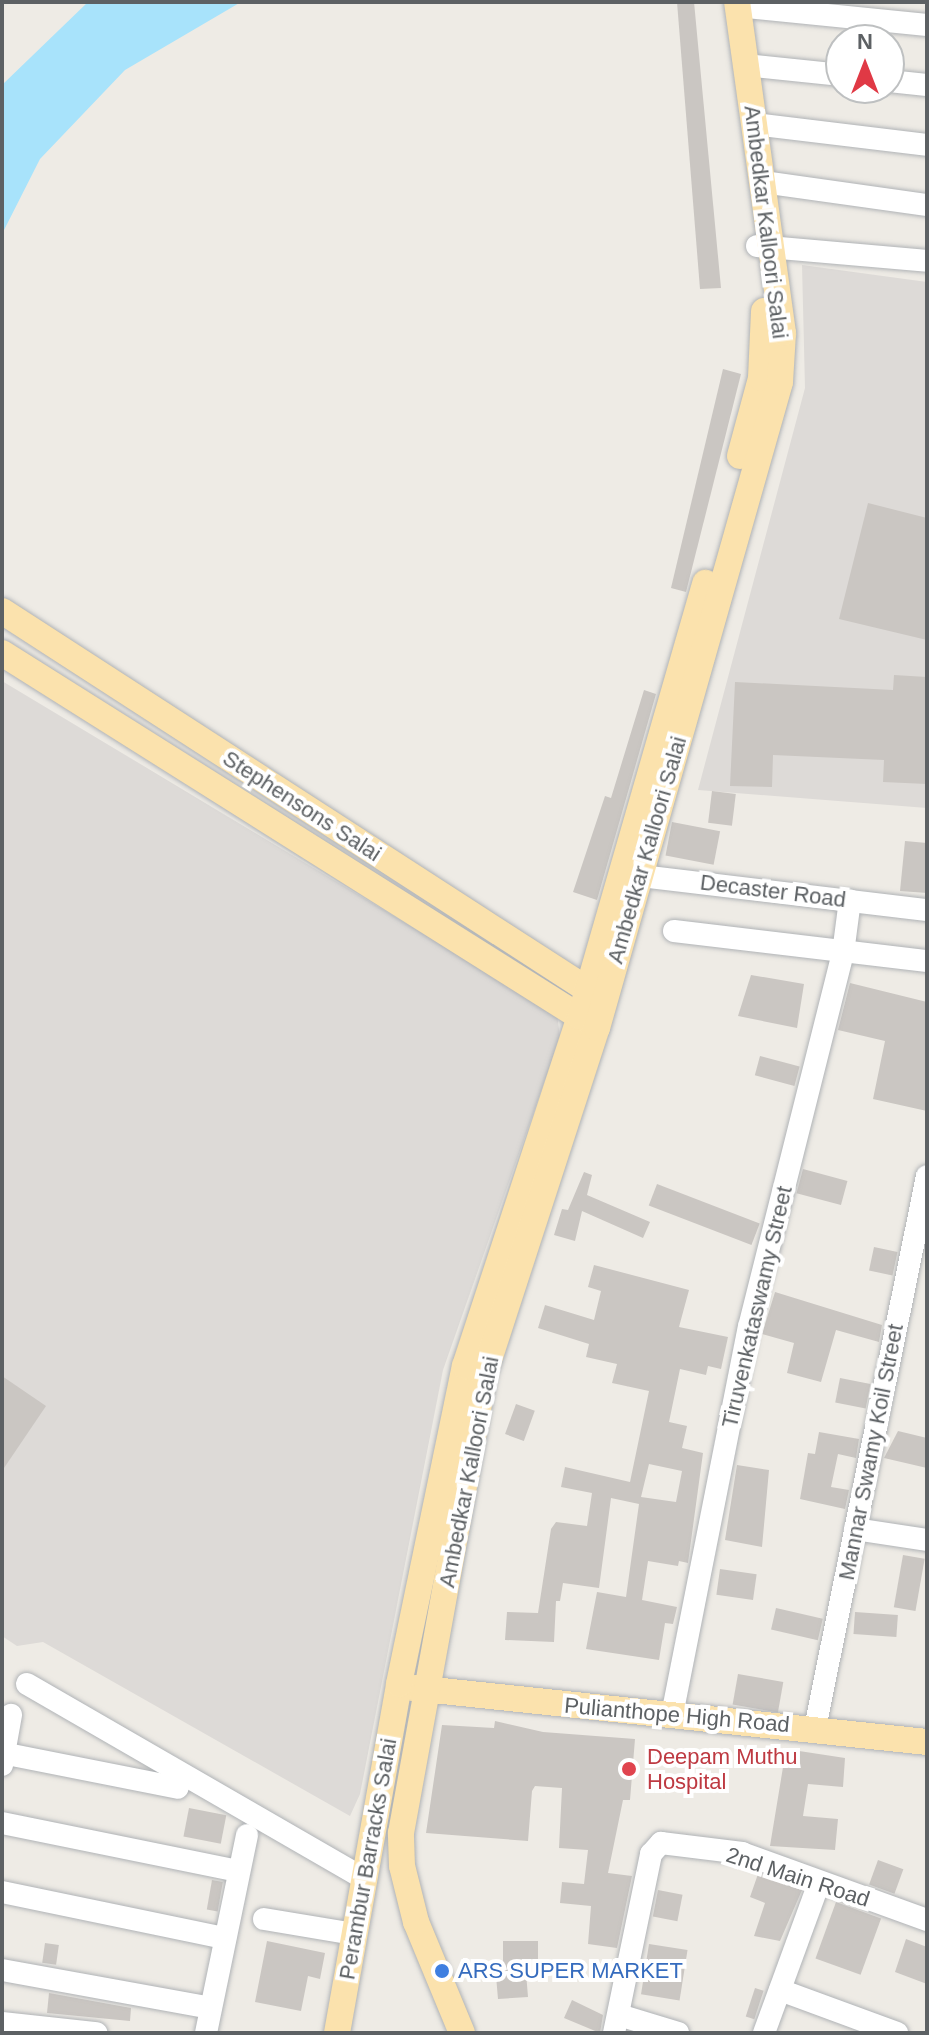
<!DOCTYPE html>
<style>
body{margin:0}
#map{position:relative;width:929px;height:2035px;overflow:hidden;background:#eeebe5;font-family:Helvetica,sans-serif}
div>[style]{position:absolute}
.industrial>*{inset:0;background:#dddad7}
.water>*{inset:0;background:#a8e3fb}
.building>*{inset:0;background:#cac6c2;transform-origin:0 0}
.roads{filter:drop-shadow(0 0 2px #b0b3b6) drop-shadow(0 0 2px #b0b3b6)}
.minor>*{height:22px;margin:-11px;padding:0 11px;transform-origin:11px;border-radius:11px;background:#fff}
.major>*{height:26px;margin:-13px;padding:0 13px;transform-origin:13px;border-radius:13px;background:#fbe2ad}
.dots>*{width:22px;height:22px;translate:-50% -50%;box-sizing:border-box;border:4px solid #fff;border-radius:50%}
span{translate:-50% -50%;white-space:nowrap;text-align:center;line-height:1.15;-webkit-text-stroke:8px #fff;paint-order:stroke}
.street-label{font-size:22px;color:#5d6164}
.health-label{font-size:22px;color:#be3a42}
.left{translate:0 -50%;text-align:left}
.shop-label{font-size:22px;color:#366cbe}
.frame{position:absolute;inset:0;border:4px solid #5d6164;pointer-events:none}
.north{position:absolute;left:825px;top:24px;width:80px;height:80px;box-sizing:border-box;background:#fff;border:2px solid #bec0c1;border-radius:50%;rotate:0deg;font-size:22px;font-weight:700;line-height:32px;text-align:center;color:#5d6164}
.north::after{content:'';display:block;margin:auto;width:28px;height:36px;background:#e03945;clip-path:polygon(50% 0,100% 100%,50% 72%,0 100%)}
</style>
<div id="map">
<div class="industrial">
<div style="clip-path:polygon(802px 265px,927px 282px,927px 808px,698px 790px,805px 388px)"></div>
<div style="clip-path:polygon(2px 681px,557px 1014px,560px 1037px,443px 1370px,360px 1794px,350px 1816px,43px 1642px,17px 1646px,2px 1636px)"></div>
</div>
<div class="water">
<div style="clip-path:polygon(88px 2px,241px 2px,125px 70px,40px 159px,2px 234px,2px 85px)"></div>
</div>
<div class="building">
<div style="clip-path:polygon(677px 2px,694px 2px,721px 288px,700px 289px)"></div>
<div style="clip-path:polygon(723px 369px,741px 374px,686px 592px,671px 588px)"></div>
<div style="clip-path:polygon(868px 503px,927px 518px,927px 640px,839px 619px)"></div>
<div style="clip-path:polygon(894px 675px,927px 677px,927px 784px,883px 782px,884px 760px,773px 755px,772px 787px,730px 786px,735px 682px,893px 690px)"></div>
<div style="clip-path:polygon(644px 690px,656px 694px,597px 900px,573px 892px,605px 796px,611px 798px)"></div>
<div style="left:712px;top:791px;width:24px;height:32px;rotate:7deg"></div>
<div style="left:672px;top:822px;width:49px;height:34px;rotate:11deg"></div>
<div style="clip-path:polygon(905px 841px,927px 843px,927px 893px,900px 891px)"></div>
<div style="clip-path:polygon(751px 975px,804px 984px,797px 1028px,738px 1016px)"></div>
<div style="clip-path:polygon(850px 983px,927px 1002px,927px 1111px,873px 1099px,885px 1041px,838px 1030px)"></div>
<div style="left:760px;top:1056px;width:41px;height:20px;rotate:15deg"></div>
<div style="left:803px;top:1169px;width:46px;height:25px;rotate:15deg"></div>
<div style="clip-path:polygon(584px 1172px,592px 1175px,587px 1195px,650px 1222px,643px 1238px,582px 1211px,575px 1241px,554px 1235px,562px 1209px,568px 1210px)"></div>
<div style="left:657px;top:1184px;width:110px;height:23px;rotate:21deg"></div>
<div style="left:874px;top:1247px;width:24px;height:24px;rotate:12deg"></div>
<div style="clip-path:polygon(evenodd,594px 1265px,689px 1290px,679px 1327px,728px 1337px,721px 1369px,708px 1366px,706px 1375px,680px 1369px,669px 1422px,687px 1426px,682px 1448px,703px 1453px,688px 1563px,679px 1561px,678px 1566px,648px 1561px,642px 1600px,677px 1607px,673px 1624px,665px 1623px,659px 1660px,586px 1649px,597px 1592px,626px 1597px,639px 1504px,611px 1498px,599px 1588px,563px 1583px,560px 1601px,556px 1601px,554px 1642px,505px 1640px,507px 1612px,538px 1613px,551px 1529px,556px 1522px,587px 1526px,592px 1493px,561px 1487px,565px 1467px,630px 1482px,649px 1391px,612px 1383px,617px 1364px,586px 1357px,589px 1344px,538px 1328px,545px 1305px,594px 1320px,601px 1291px,588px 1287px,594px 1265px,649px 1464px,682px 1471px,676px 1502px,641px 1497px,649px 1464px)"></div>
<div style="clip-path:polygon(775px 1292px,882px 1325px,879px 1342px,836px 1330px,821px 1382px,787px 1373px,794px 1343px,762px 1334px)"></div>
<div style="clip-path:polygon(2px 1376px,46px 1406px,2px 1471px)"></div>
<div style="left:840px;top:1378px;width:31px;height:25px;rotate:11deg"></div>
<div style="left:516px;top:1404px;width:20px;height:32px;rotate:20deg"></div>
<div style="clip-path:polygon(898px 1431px,927px 1438px,927px 1468px,884px 1458px)"></div>
<div style="clip-path:polygon(819px 1432px,859px 1439px,856px 1458px,838px 1454px,831px 1487px,849px 1490px,845px 1509px,800px 1499px,808px 1453px,815px 1454px)"></div>
<div style="clip-path:polygon(737px 1465px,769px 1470px,762px 1547px,725px 1540px)"></div>
<div style="left:903px;top:1555px;width:22px;height:53px;rotate:10deg"></div>
<div style="left:720px;top:1569px;width:37px;height:26px;rotate:8deg"></div>
<div style="left:776px;top:1608px;width:48px;height:22px;rotate:13deg"></div>
<div style="left:855px;top:1612px;width:43px;height:22px;rotate:4deg"></div>
<div style="left:738px;top:1674px;width:46px;height:31px;rotate:10deg"></div>
<div style="clip-path:polygon(495px 1721px,543px 1732px,635px 1739px,630px 1800px,623px 1800px,608px 1873px,632px 1876px,617px 1948px,588px 1944px,591px 1906px,560px 1903px,562px 1882px,584px 1884px,588px 1850px,559px 1848px,562px 1788px,535px 1786px,532px 1791px,528px 1841px,426px 1833px,442px 1725px,494px 1728px)"></div>
<div style="clip-path:polygon(786px 1749px,845px 1758px,843px 1787px,808px 1784px,803px 1816px,838px 1819px,835px 1850px,770px 1846px)"></div>
<div style="left:189px;top:1808px;width:38px;height:29px;rotate:11deg"></div>
<div style="left:878px;top:1860px;width:27px;height:26px;rotate:20deg"></div>
<div style="clip-path:polygon(758px 1874px,802px 1890px,780px 1941px,754px 1936px,765px 1903px,750px 1897px)"></div>
<div style="left:212px;top:1880px;width:11px;height:30px;rotate:10deg"></div>
<div style="left:658px;top:1890px;width:25px;height:27px;rotate:11deg"></div>
<div style="left:836px;top:1902px;width:48px;height:60px;rotate:20deg"></div>
<div style="clip-path:polygon(906px 1939px,927px 1947px,927px 1984px,895px 1972px)"></div>
<div style="clip-path:polygon(267px 1941px,325px 1953px,320px 1979px,308px 1976px,301px 2011px,255px 2002px)"></div>
<div style="clip-path:polygon(503px 1941px,538px 1941px,538px 1960px,525px 1960px,528px 1997px,498px 1999px,495px 1964px,503px 1963px)"></div>
<div style="left:45px;top:1943px;width:14px;height:20px;rotate:8deg"></div>
<div style="left:649px;top:1944px;width:39px;height:51px;rotate:9deg"></div>
<div style="left:755px;top:1988px;width:9px;height:30px;rotate:18deg"></div>
<div style="clip-path:polygon(49px 1993px,131px 2008px,130px 2021px,47px 2013px)"></div>
<div style="clip-path:polygon(572px 2000px,603px 2015px,600px 2033px,564px 2018px)"></div>
</div>
<div class="roads">
<div class="minor">
<div style="left:737px;top:6px;width:191px;rotate:5.7deg"></div>
<div style="left:745px;top:65px;width:97px;rotate:5.9deg"></div>
<div style="left:889px;top:81px;width:38px;rotate:6deg"></div>
<div style="left:754px;top:124px;width:174px;rotate:6.9deg"></div>
<div style="left:763px;top:182px;width:166px;rotate:8deg"></div>
<div style="left:757px;top:246px;width:171px;rotate:5deg"></div>
<div style="left:626px;top:869px;width:17px;rotate:25deg"></div>
<div style="left:641px;top:876px;width:288px;rotate:6.8deg"></div>
<div style="left:674px;top:931px;width:255px;rotate:6.8deg"></div>
<div style="left:855px;top:1529px;width:73px;rotate:8.7deg"></div>
<div style="left:27px;top:1684px;width:390px;rotate:30deg"></div>
<div style="left:672px;top:1715px;width:396px;rotate:-78.8deg"></div>
<div style="left:749px;top:1327px;width:386px;rotate:-75.9deg"></div>
<div style="left:843px;top:953px;width:53px;rotate:-82.5deg"></div>
<div style="left:815px;top:1728px;width:563px;rotate:-78.53deg"></div>
<div style="left:2px;top:1753px;width:179px;rotate:11.2deg"></div>
<div style="left:2px;top:1765px;width:51px;rotate:-79.8deg"></div>
<div style="left:2px;top:1823px;width:241px;rotate:11.5deg"></div>
<div style="left:2px;top:1892px;width:228px;rotate:11.7deg"></div>
<div style="left:264px;top:1919px;width:92px;rotate:9.4deg"></div>
<div style="left:2px;top:1970px;width:212px;rotate:10.3deg"></div>
<div style="left:780px;top:1990px;width:125px;rotate:20.2deg"></div>
<div style="left:619px;top:2015px;width:62px;rotate:17deg"></div>
<div style="left:2px;top:2023px;width:95px;rotate:6.1deg"></div>
<div style="left:206px;top:2033px;width:202px;rotate:-78.3deg"></div>
<div style="left:614px;top:2033px;width:183px;rotate:-78.3deg"></div>
<div style="left:651px;top:1854px;width:15px;rotate:-48deg"></div>
<div style="left:661px;top:1843px;width:82px;rotate:7deg"></div>
<div style="left:742px;top:1853px;width:197px;rotate:19.9deg"></div>
<div style="left:764px;top:2033px;width:160px;rotate:-69.9deg"></div>
</div>
<div class="major">
<div style="left:740px;top:456px;width:81px;rotate:-74.9deg"></div>
<div style="left:761px;top:378px;width:67px;rotate:-87.4deg"></div>
<div style="left:2px;top:611px;width:698px;rotate:32.89deg"></div>
<div style="left:588px;top:990px;width:14px;rotate:17deg"></div>
<div style="left:2px;top:653px;width:700px;rotate:32.21deg"></div>
<div style="left:414px;top:1688px;width:516px;rotate:6.01deg"></div>
<div style="left:337px;top:2033px;width:354px;rotate:-79.9deg"></div>
<div style="left:399px;top:1684px;width:325px;rotate:-78.3deg"></div>
<div style="left:465px;top:1366px;width:367px;rotate:-71.8deg"></div>
<div style="left:580px;top:1017px;width:452px;rotate:-73.9deg"></div>
<div style="left:462px;top:2033px;width:120px;rotate:-112.5deg"></div>
<div style="left:416px;top:1922px;width:58px;rotate:-104deg"></div>
<div style="left:402px;top:1866px;width:33px;rotate:-92deg"></div>
<div style="left:401px;top:1833px;width:465px;rotate:-79.7deg"></div>
<div style="left:484px;top:1375px;width:365px;rotate:-72deg"></div>
<div style="left:597px;top:1028px;width:671px;rotate:-74.18deg"></div>
<div style="left:780px;top:382px;width:49px;rotate:-86.5deg"></div>
<div style="left:783px;top:333px;width:334px;rotate:-97.9deg"></div>
</div>
</div>
<div class="dots">
<div style="left:629px;top:1769px;background:#e0444e"></div>
<div style="left:442px;top:1971px;background:#3f7fe0"></div>
</div>
<div class="street-label">
<span style="left:766px;top:222px;rotate:83deg">Ambedkar Kalloori Salai</span>
<span style="left:302px;top:806px;rotate:33deg">Stephensons Salai</span>
<span style="left:647px;top:850px;rotate:-74deg">Ambedkar Kalloori Salai</span>
<span style="left:773px;top:891px;rotate:7deg">Decaster Road</span>
<span style="left:757px;top:1307px;rotate:-77deg">Tiruvenkataswamy Street</span>
<span style="left:871px;top:1452px;rotate:-79deg">Mannar Swamy Koil Street</span>
<span style="left:469px;top:1472px;rotate:-79deg">Ambedkar Kalloori Salai</span>
<span style="left:677px;top:1715px;rotate:5deg">Pulianthope High Road</span>
<span style="left:368px;top:1859px;rotate:-80deg">Perambur Barracks Salai</span>
<span style="left:798px;top:1877px;rotate:18deg">2nd Main Road</span>
</div>
<div class="health-label">
<span class="left" style="left:647px;top:1769px">Deepam Muthu<br>Hospital</span>
</div>
<div class="shop-label">
<span class="left" style="left:458px;top:1971px">ARS SUPER MARKET</span>
</div>
<div class="frame"></div>
<div class="north">N</div>
</div>
